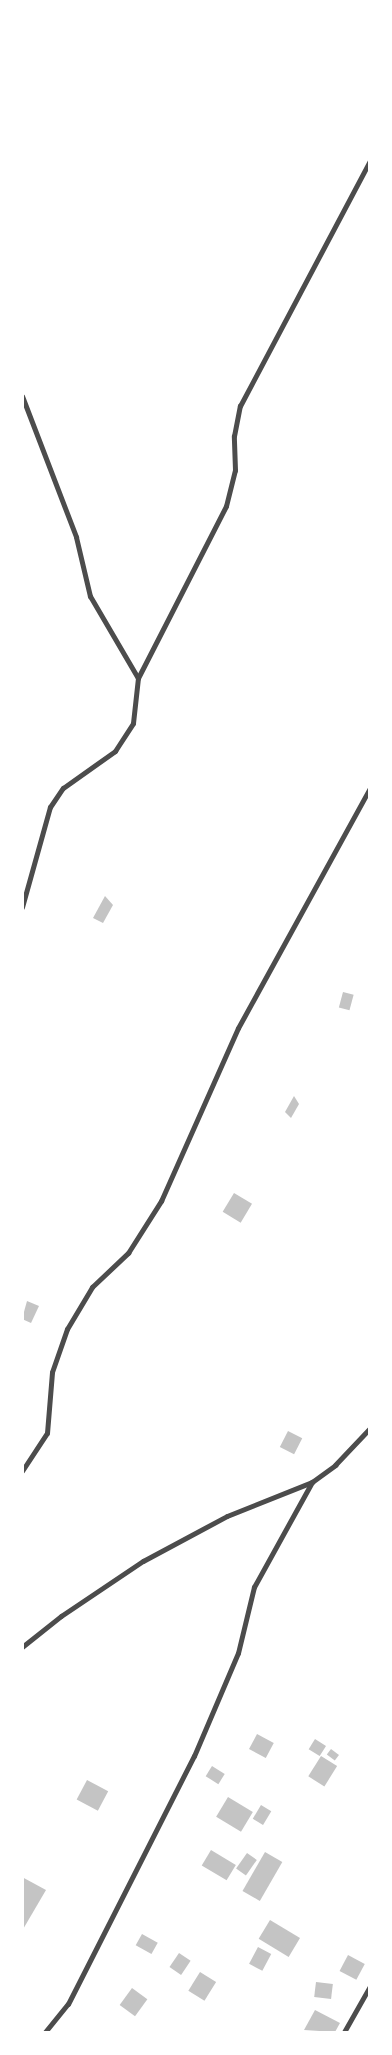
<!DOCTYPE html>
<style>
body{margin:0}
#map{position:relative;width:392px;height:2055px;overflow:hidden;background:#fff;font-family:"Sofia Sans Condensed",sans-serif}
div>[style]{position:absolute}
.building>*{inset:0;background:#c4c4c4;transform-origin:0 0}
.minor>*{height:5px;margin:-2.5px;padding:0 2.5px;transform-origin:2.5px;border-radius:2.5px;background:#4c4c4c}
span{translate:-50% -50%;white-space:nowrap;text-align:center;line-height:1.15;-webkit-text-stroke:4.5px #fff;paint-order:stroke}
.frame{position:absolute;inset:0;border:24px solid #fff;pointer-events:none}
</style>
<div id="map">
<div class="building">
<div style="clip-path:polygon(105px 896px,113px 905px,103px 923px,93px 918px)"></div>
<div style="left:343px;top:992px;width:11px;height:16px;rotate:15deg"></div>
<div style="clip-path:polygon(294px 1096px,299px 1104px,291px 1118px,285px 1112px)"></div>
<div style="left:234px;top:1193px;width:21px;height:22px;rotate:31deg"></div>
<div style="clip-path:polygon(27px 1301px,39px 1306px,31px 1323px,22px 1319px)"></div>
<div style="left:288px;top:1431px;width:16px;height:18px;rotate:27deg"></div>
<div style="left:257px;top:1734px;width:19px;height:17px;rotate:28deg"></div>
<div style="left:315px;top:1739px;width:13px;height:12px;rotate:32deg"></div>
<div style="left:331px;top:1749px;width:10px;height:7px;rotate:37deg"></div>
<div style="left:321px;top:1756px;width:19px;height:24px;rotate:32deg"></div>
<div style="left:212px;top:1766px;width:15px;height:12px;rotate:32deg"></div>
<div style="left:87px;top:1780px;width:24px;height:22px;rotate:28deg"></div>
<div style="left:228px;top:1797px;width:29px;height:23px;rotate:31deg"></div>
<div style="left:261px;top:1805px;width:12px;height:16px;rotate:31deg"></div>
<div style="left:211px;top:1850px;width:29px;height:18px;rotate:31deg"></div>
<div style="left:265px;top:1852px;width:20px;height:45px;rotate:30deg"></div>
<div style="left:247px;top:1853px;width:12px;height:19px;rotate:35deg"></div>
<div style="clip-path:polygon(22px 1877px,46px 1890px,22px 1931px)"></div>
<div style="left:270px;top:1920px;width:35px;height:22px;rotate:31deg"></div>
<div style="left:142px;top:1934px;width:18px;height:13px;rotate:29deg"></div>
<div style="left:258px;top:1947px;width:15px;height:19px;rotate:28deg"></div>
<div style="left:179px;top:1953px;width:14px;height:17px;rotate:34deg"></div>
<div style="left:348px;top:1955px;width:19px;height:18px;rotate:28deg"></div>
<div style="left:200px;top:1972px;width:19px;height:22px;rotate:32deg"></div>
<div style="left:316px;top:1982px;width:17px;height:15px;rotate:7deg"></div>
<div style="left:132px;top:1988px;width:19px;height:21px;rotate:36deg"></div>
<div style="clip-path:polygon(315px 2010px,340px 2023px,335px 2032px,304px 2030px)"></div>
</div>
<div class="minor">
<div style="left:22px;top:396px;width:151px;rotate:69deg"></div>
<div style="left:76px;top:537px;width:61px;rotate:76.7deg"></div>
<div style="left:90px;top:596px;width:95px;rotate:59.7deg"></div>
<div style="left:22px;top:907px;width:104px;rotate:-74.4deg"></div>
<div style="left:50px;top:807px;width:23px;rotate:-56deg"></div>
<div style="left:63px;top:788px;width:64px;rotate:-35.4deg"></div>
<div style="left:115px;top:751px;width:33px;rotate:-57deg"></div>
<div style="left:133px;top:723px;width:45px;rotate:-83.7deg"></div>
<div style="left:138px;top:678px;width:193px;rotate:-62.9deg"></div>
<div style="left:226px;top:506px;width:37px;rotate:-76deg"></div>
<div style="left:235px;top:470px;width:34px;rotate:-92deg"></div>
<div style="left:234px;top:436px;width:31px;rotate:-79deg"></div>
<div style="left:240px;top:406px;width:278px;rotate:-62.1deg"></div>
<div style="left:22px;top:1471px;width:45px;rotate:-56.7deg"></div>
<div style="left:47px;top:1433px;width:61px;rotate:-85.3deg"></div>
<div style="left:52px;top:1372px;width:46px;rotate:-70.8deg"></div>
<div style="left:67px;top:1329px;width:49px;rotate:-59.2deg"></div>
<div style="left:92px;top:1287px;width:50px;rotate:-43.4deg"></div>
<div style="left:128px;top:1253px;width:62px;rotate:-57.6deg"></div>
<div style="left:161px;top:1201px;width:189px;rotate:-66deg"></div>
<div style="left:238px;top:1028px;width:274px;rotate:-61.2deg"></div>
<div style="left:22px;top:1647px;width:50px;rotate:-38.5deg"></div>
<div style="left:61px;top:1616px;width:99px;rotate:-33.9deg"></div>
<div style="left:143px;top:1561px;width:95px;rotate:-28.2deg"></div>
<div style="left:227px;top:1516px;width:92px;rotate:-21.8deg"></div>
<div style="left:312px;top:1482px;width:29px;rotate:-36deg"></div>
<div style="left:335px;top:1465px;width:51px;rotate:-46.6deg"></div>
<div style="left:45px;top:2032px;width:36px;rotate:-51deg"></div>
<div style="left:68px;top:2004px;width:278px;rotate:-63.1deg"></div>
<div style="left:194px;top:1756px;width:112px;rotate:-66.9deg"></div>
<div style="left:238px;top:1653px;width:68px;rotate:-76.4deg"></div>
<div style="left:254px;top:1587px;width:120px;rotate:-61.1deg"></div>
<div style="left:344px;top:2032px;width:53px;rotate:-60.5deg"></div>
</div>
<div class="frame"></div>
</div>
